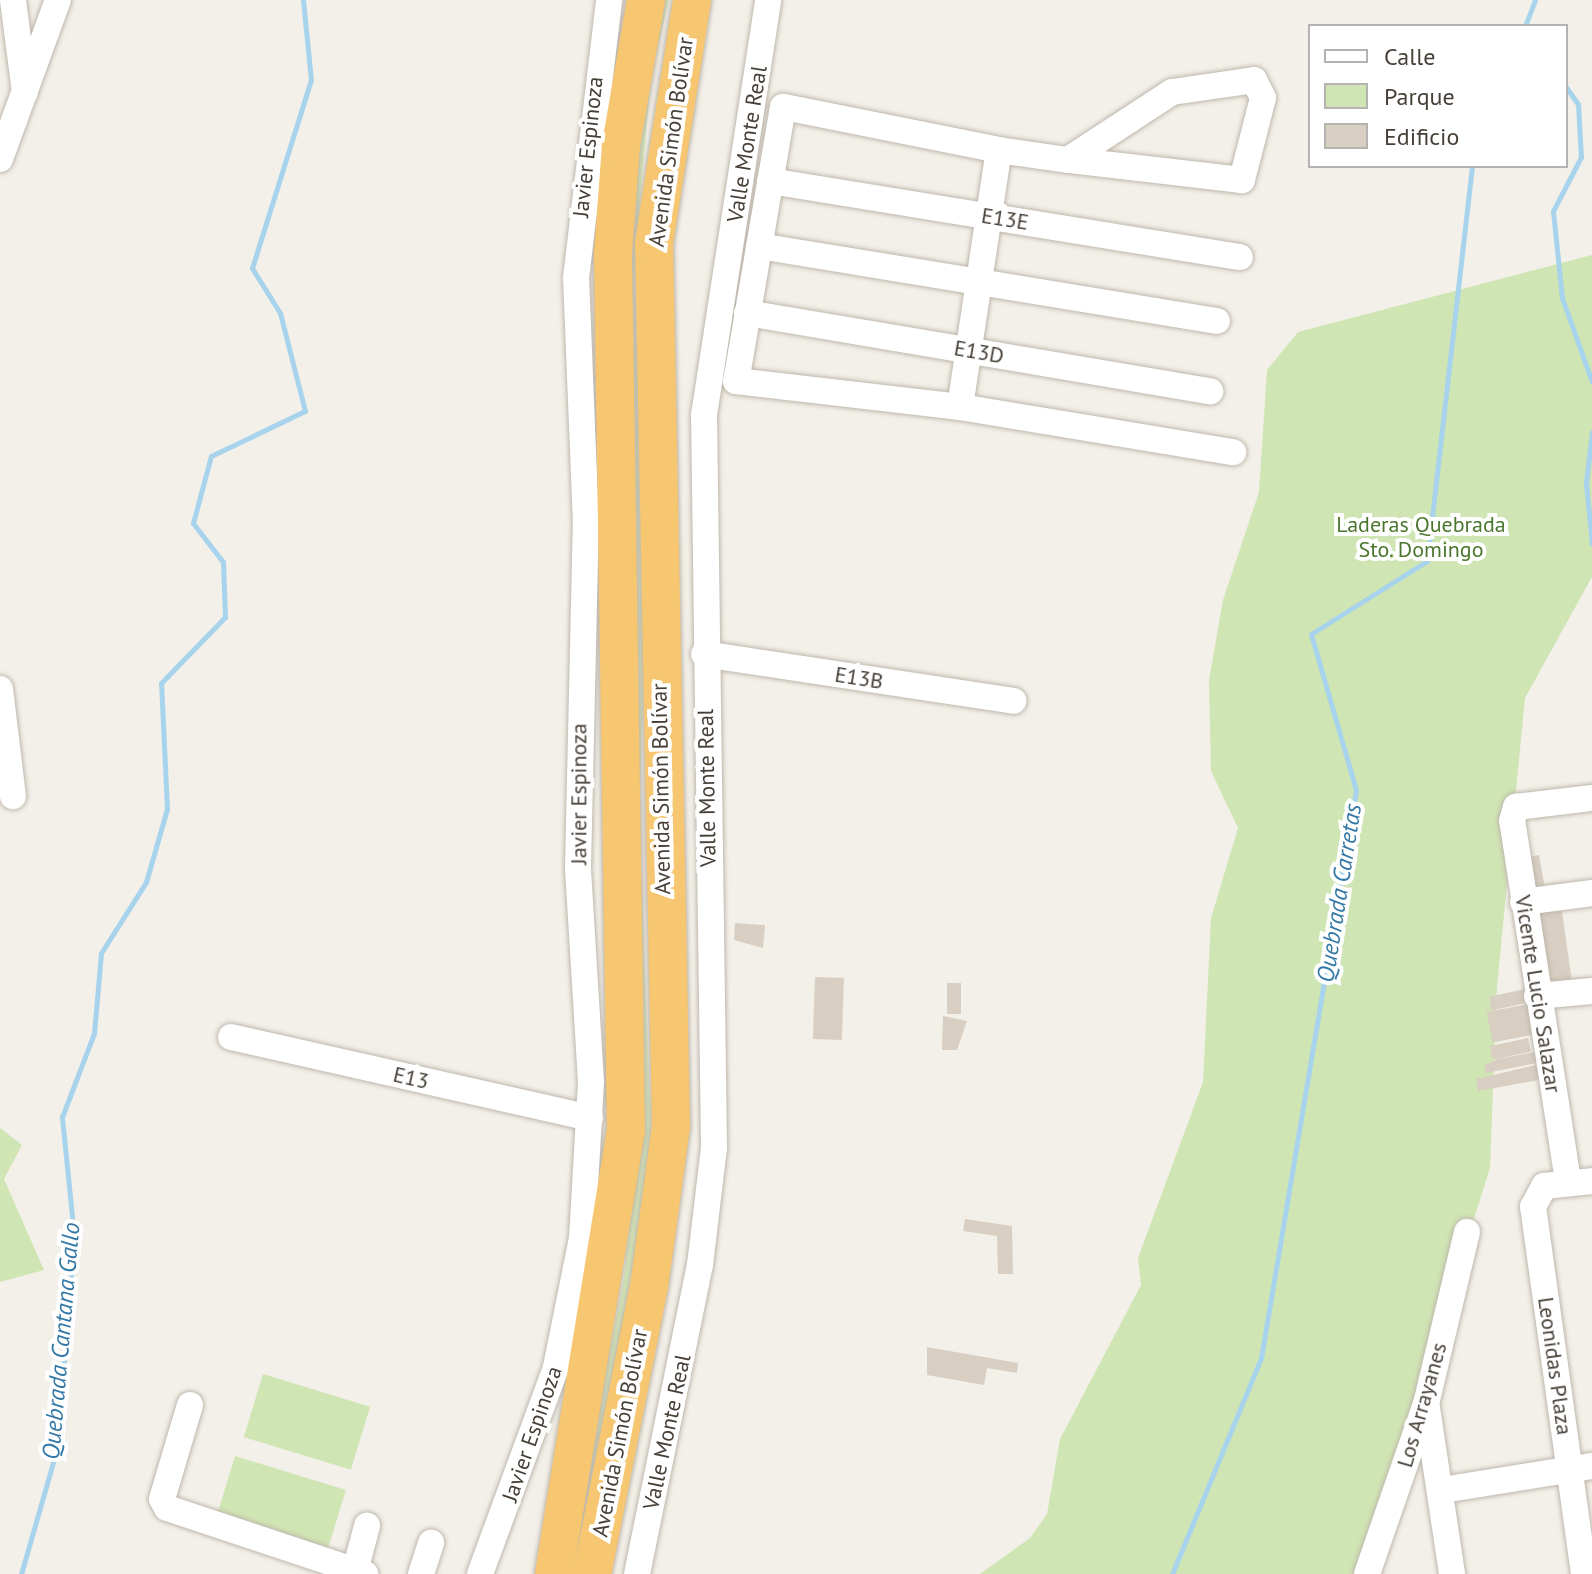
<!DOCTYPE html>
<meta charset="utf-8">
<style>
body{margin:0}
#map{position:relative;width:1592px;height:1574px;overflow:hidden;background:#f3f0e9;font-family:"PT Sans",sans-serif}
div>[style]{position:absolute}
.green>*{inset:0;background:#d0e5b4;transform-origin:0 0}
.stream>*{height:5px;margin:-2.5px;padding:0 2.5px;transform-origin:2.5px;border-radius:2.5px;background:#a8d3ed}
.building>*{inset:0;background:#d8cec2;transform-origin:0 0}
.roads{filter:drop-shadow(0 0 2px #bfb7ac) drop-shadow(0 0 2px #bfb7ac)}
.minor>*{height:26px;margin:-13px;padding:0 13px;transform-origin:13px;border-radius:13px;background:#fff}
.highway>*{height:38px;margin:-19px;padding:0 19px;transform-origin:19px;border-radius:19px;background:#f6c671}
span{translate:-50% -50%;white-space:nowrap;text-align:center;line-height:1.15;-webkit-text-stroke:8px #fff;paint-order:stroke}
.street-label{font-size:22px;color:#474038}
.park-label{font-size:22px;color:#4b762d}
.water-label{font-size:24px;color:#3479a6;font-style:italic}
.legend{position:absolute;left:1308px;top:24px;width:260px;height:144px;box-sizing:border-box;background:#fff;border:2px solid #b5b3af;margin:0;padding:10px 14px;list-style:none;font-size:24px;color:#474038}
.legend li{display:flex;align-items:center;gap:16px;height:40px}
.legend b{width:40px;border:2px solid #b5b3af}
</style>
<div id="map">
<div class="green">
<div style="clip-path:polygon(655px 0,669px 0,651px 76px,634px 270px,646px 628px,639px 814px,652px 1152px,579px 1574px,568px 1574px,624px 1277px,634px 1186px,625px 268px)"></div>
<div style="clip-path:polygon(1592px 255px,1592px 577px,1525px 698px,1497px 987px,1490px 1168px,1362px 1574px,980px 1574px,1030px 1538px,1047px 1514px,1060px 1439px,1141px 1285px,1138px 1258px,1203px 1082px,1211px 918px,1238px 828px,1211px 771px,1209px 680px,1223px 600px,1259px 492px,1267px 370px,1298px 332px)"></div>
<div style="clip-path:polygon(0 1128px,22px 1145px,4px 1179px,44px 1270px,0 1282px)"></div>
<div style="left:263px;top:1374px;width:112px;height:66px;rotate:17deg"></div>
<div style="left:235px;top:1456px;width:116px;height:65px;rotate:17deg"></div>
</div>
<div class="stream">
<div style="left:1525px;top:26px;width:28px;rotate:-69deg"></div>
<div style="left:1566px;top:87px;width:21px;rotate:55deg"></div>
<div style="left:1578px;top:104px;width:53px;rotate:86.8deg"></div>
<div style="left:1581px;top:157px;width:61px;rotate:117.4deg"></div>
<div style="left:1553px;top:211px;width:87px;rotate:84.1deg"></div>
<div style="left:1562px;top:298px;width:89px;rotate:70.3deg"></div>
<div style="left:1592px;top:432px;width:51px;rotate:96.7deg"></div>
<div style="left:1586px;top:483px;width:61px;rotate:84.4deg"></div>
<div style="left:21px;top:1574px;width:120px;rotate:-74deg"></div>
<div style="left:54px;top:1459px;width:100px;rotate:-84.2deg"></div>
<div style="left:64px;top:1360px;width:124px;rotate:-85.4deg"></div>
<div style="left:74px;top:1236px;width:120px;rotate:-95.8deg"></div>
<div style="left:62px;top:1117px;width:90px;rotate:-69.1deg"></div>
<div style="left:94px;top:1033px;width:80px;rotate:-85deg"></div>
<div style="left:101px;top:953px;width:84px;rotate:-57.6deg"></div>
<div style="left:146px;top:882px;width:76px;rotate:-74deg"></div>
<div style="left:167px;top:809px;width:126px;rotate:-92.7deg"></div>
<div style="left:161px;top:683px;width:92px;rotate:-45.9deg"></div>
<div style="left:225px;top:617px;width:55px;rotate:-92.1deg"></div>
<div style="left:223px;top:562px;width:49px;rotate:-127.6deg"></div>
<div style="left:193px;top:523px;width:69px;rotate:-75deg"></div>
<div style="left:211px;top:456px;width:104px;rotate:-25.6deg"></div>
<div style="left:305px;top:411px;width:101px;rotate:-104.3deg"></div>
<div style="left:280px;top:313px;width:53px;rotate:-121.9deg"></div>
<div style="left:252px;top:268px;width:197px;rotate:-72.6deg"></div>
<div style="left:311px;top:80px;width:80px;rotate:-95.7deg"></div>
<div style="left:1172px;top:1574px;width:234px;rotate:-67.6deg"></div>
<div style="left:1261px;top:1358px;width:576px;rotate:-80.5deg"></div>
<div style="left:1356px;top:790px;width:162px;rotate:-106.1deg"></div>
<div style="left:1311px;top:634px;width:137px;rotate:-32.2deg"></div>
<div style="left:1427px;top:561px;width:398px;rotate:-83.5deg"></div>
</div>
<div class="building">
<div style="left:1539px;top:855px;width:34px;height:17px;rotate:80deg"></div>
<div style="left:1561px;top:904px;width:81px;height:33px;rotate:82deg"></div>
<div style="clip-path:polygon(735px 923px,765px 925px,763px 948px,734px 940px)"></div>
<div style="left:815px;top:977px;width:29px;height:62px;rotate:2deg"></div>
<div style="left:947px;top:983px;width:14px;height:31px"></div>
<div style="left:1525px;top:989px;width:14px;height:37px;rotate:78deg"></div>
<div style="left:1528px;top:1004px;width:31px;height:42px;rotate:79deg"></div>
<div style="clip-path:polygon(943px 1016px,967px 1021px,957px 1050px,942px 1050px)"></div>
<div style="left:1528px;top:1038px;width:14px;height:39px;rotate:78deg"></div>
<div style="clip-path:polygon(1535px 1052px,1537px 1063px,1486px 1073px,1484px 1066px,1497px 1059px)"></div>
<div style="clip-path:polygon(1536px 1065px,1539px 1080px,1478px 1091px,1476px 1079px)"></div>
<div style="clip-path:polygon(965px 1219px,1012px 1226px,1013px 1274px,998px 1274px,997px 1236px,963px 1231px)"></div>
<div style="clip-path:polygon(927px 1347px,1018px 1363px,1017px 1373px,987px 1368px,984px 1385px,927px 1375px)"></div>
</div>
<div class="roads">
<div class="minor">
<div style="left:13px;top:0;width:93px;rotate:82.6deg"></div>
<div style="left:0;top:159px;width:169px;rotate:-70deg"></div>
<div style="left:1068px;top:160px;width:124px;rotate:-33.2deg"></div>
<div style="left:1172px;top:92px;width:83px;rotate:-8.3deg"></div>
<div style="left:1254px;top:80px;width:20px;rotate:63deg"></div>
<div style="left:1263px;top:98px;width:85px;rotate:104.4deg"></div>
<div style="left:1242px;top:180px;width:175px;rotate:-173.4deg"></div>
<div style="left:1068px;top:160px;width:70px;rotate:-171.8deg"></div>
<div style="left:999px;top:150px;width:220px;rotate:-168.7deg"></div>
<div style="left:783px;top:107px;width:278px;rotate:99.7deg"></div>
<div style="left:736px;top:381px;width:226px;rotate:6.6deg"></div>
<div style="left:960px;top:407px;width:277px;rotate:9.4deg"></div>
<div style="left:770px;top:181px;width:476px;rotate:9.2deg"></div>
<div style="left:759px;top:246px;width:464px;rotate:9.3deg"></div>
<div style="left:747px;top:313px;width:470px;rotate:9.6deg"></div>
<div style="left:960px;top:407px;width:260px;rotate:-81.4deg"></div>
<div style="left:704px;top:654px;width:313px;rotate:8.6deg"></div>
<div style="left:0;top:689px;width:108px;rotate:83.1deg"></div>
<div style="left:1523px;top:902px;width:70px;rotate:-7.4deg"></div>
<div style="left:1537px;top:996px;width:55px;rotate:-5.2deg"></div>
<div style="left:231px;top:1037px;width:368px;rotate:12.7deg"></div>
<div style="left:1568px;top:1181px;width:364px;rotate:-98.8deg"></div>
<div style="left:1512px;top:821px;width:15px;rotate:-74deg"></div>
<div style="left:1516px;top:807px;width:77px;rotate:-6.8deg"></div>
<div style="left:190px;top:1405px;width:98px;rotate:106.6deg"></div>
<div style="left:162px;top:1499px;width:10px;rotate:61deg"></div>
<div style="left:167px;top:1508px;width:209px;rotate:18.4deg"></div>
<div style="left:1427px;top:1408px;width:168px;rotate:81.4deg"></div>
<div style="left:1442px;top:1490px;width:152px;rotate:-9.1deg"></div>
<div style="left:355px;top:1571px;width:47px;rotate:-75.1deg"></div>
<div style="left:421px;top:1574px;width:33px;rotate:-72deg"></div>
<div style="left:480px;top:1574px;width:221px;rotate:-69.8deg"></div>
<div style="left:556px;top:1367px;width:132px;rotate:-78.6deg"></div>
<div style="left:582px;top:1238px;width:156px;rotate:-86.7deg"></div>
<div style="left:591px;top:1082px;width:215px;rotate:-93.5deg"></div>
<div style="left:578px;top:867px;width:341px;rotate:-88.7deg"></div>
<div style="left:586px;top:526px;width:248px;rotate:-92.3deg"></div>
<div style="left:576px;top:278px;width:280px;rotate:-83.2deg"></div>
<div style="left:637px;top:1574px;width:315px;rotate:-78.5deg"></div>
<div style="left:700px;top:1265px;width:119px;rotate:-83.2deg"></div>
<div style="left:714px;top:1147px;width:732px;rotate:-90.78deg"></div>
<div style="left:704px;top:415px;width:420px;rotate:-81.2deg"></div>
<div style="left:1367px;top:1574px;width:180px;rotate:-70.9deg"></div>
<div style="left:1426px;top:1404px;width:177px;rotate:-76.6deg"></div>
<div style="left:1584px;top:1574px;width:371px;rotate:-97.9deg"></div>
<div style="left:1533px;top:1207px;width:24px;rotate:-62deg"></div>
<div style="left:1544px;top:1186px;width:48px;rotate:-5.9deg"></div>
</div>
<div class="highway">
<div style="left:554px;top:1574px;width:449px;rotate:-80.8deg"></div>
<div style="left:626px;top:1131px;width:877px;rotate:-90.85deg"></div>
<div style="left:613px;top:254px;width:109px;rotate:-85.8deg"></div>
<div style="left:621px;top:145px;width:147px;rotate:-80.2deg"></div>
<div style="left:592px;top:1574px;width:293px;rotate:-78.8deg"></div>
<div style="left:649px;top:1287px;width:162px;rotate:-82.2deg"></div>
<div style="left:671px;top:1126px;width:883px;rotate:-91.1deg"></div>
<div style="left:654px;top:243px;width:246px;rotate:-81.1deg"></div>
</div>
</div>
<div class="street-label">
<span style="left:671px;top:142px;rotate:-82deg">Avenida Simón Bolívar</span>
<span style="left:747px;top:144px;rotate:-81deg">Valle Monte Real</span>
<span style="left:588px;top:147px;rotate:-84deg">Javier Espinoza</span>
<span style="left:1005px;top:219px;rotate:9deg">E13E</span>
<span style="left:979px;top:352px;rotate:10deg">E13D</span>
<span style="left:859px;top:678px;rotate:9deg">E13B</span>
<span style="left:707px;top:788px;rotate:-91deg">Valle Monte Real</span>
<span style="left:661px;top:789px;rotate:-91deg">Avenida Simón Bolívar</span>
<span style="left:579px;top:794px;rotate:-90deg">Javier Espinoza</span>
<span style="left:1538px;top:994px;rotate:81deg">Vicente Lucio Salazar</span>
<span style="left:411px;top:1078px;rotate:13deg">E13</span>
<span style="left:1555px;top:1366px;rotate:82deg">Leonidas Plaza</span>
<span style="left:1422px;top:1405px;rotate:-74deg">Los Arrayanes</span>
<span style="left:667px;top:1432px;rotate:-78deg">Valle Monte Real</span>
<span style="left:620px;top:1433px;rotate:-79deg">Avenida Simón Bolívar</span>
<span style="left:532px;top:1434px;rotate:-71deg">Javier Espinoza</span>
</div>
<div class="park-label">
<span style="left:1421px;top:537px">Laderas Quebrada<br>Sto. Domingo</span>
</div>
<div class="water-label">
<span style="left:1339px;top:893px;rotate:-81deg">Quebrada Carretas</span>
<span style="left:61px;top:1341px;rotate:-85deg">Quebrada Cantana Gallo</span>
</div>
<ul class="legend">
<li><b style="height:10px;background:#fff"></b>Calle</li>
<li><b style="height:22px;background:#d0e5b4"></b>Parque</li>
<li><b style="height:22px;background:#d8cec2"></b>Edificio</li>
</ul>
</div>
